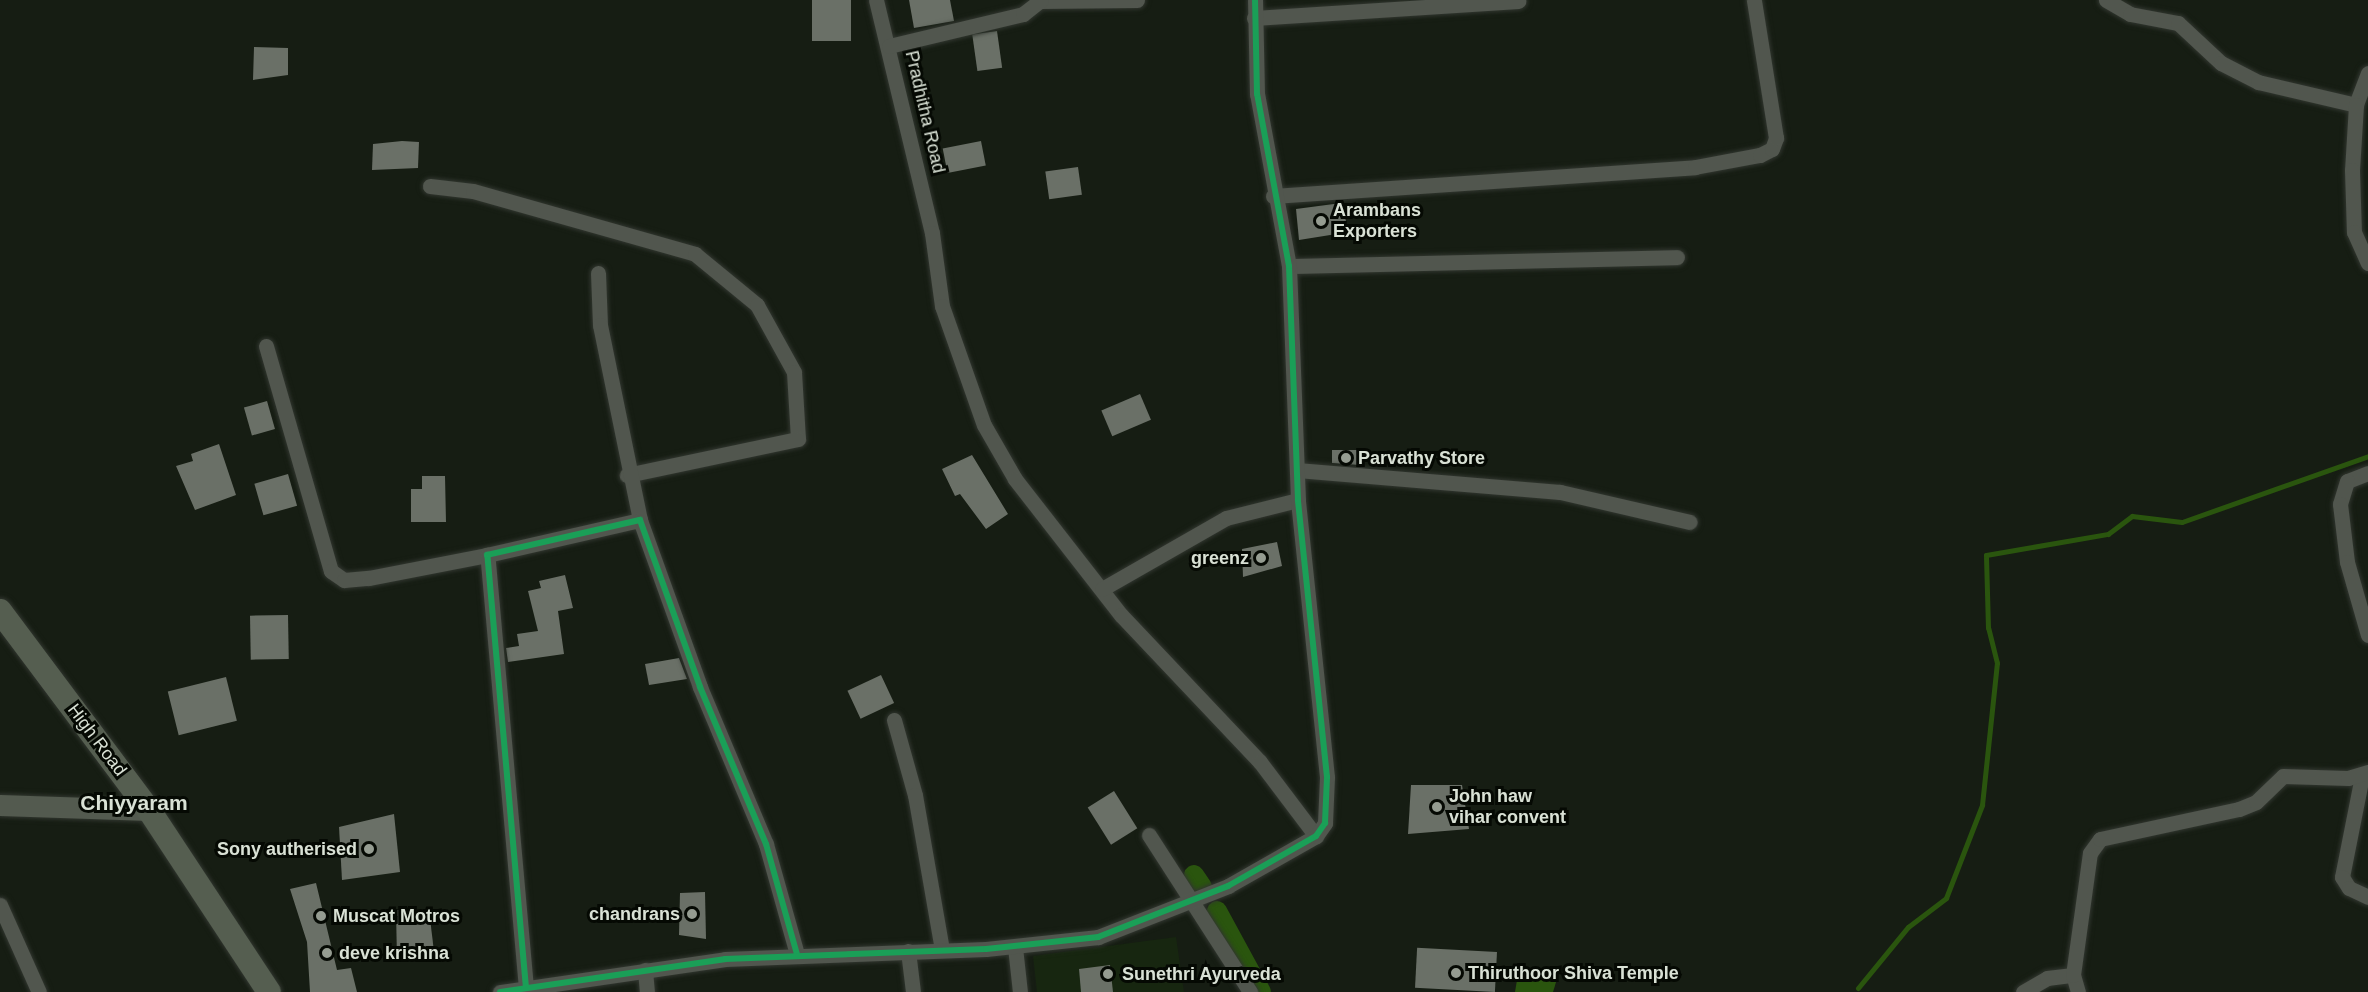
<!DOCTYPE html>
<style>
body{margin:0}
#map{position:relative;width:2368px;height:992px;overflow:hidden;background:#161d13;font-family:Arial,sans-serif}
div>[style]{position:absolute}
.built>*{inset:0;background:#172610}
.water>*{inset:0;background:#2a550e}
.stream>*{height:5px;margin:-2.5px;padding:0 2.5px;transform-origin:2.5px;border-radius:2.5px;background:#2a550e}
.canal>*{height:20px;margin:-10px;padding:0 10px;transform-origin:10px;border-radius:10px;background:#2a550e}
.building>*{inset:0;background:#6a7067;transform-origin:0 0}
.roads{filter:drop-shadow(0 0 2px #31362f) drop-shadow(0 0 2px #31362f)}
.minor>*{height:15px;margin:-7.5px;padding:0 7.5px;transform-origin:7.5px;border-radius:7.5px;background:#51564e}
.secondary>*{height:21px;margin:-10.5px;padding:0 10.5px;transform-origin:10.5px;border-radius:10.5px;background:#535a4f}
.primary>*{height:24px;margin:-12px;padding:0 12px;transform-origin:12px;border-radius:12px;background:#555e50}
.cycleway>*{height:6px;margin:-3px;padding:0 3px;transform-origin:3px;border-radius:3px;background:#1a9f57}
.dots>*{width:16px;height:16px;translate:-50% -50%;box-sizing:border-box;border:3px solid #050903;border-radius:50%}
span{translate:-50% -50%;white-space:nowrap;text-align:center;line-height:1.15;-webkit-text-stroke:6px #050903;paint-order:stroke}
.street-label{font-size:18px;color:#d9e1d5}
.poi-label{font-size:18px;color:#d9e1d5;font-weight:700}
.left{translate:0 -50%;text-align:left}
.right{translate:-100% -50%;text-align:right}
.quarter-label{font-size:21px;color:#d9e1d5;font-weight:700}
</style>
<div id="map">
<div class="built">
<div style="clip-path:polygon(1176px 937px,1184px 992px,1037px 992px,1033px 956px)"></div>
</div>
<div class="water">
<div style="clip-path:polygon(1518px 974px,1557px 979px,1553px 992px,1515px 992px)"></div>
</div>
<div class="stream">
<div style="left:1858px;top:988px;width:79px;rotate:-50.7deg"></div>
<div style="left:1908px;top:927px;width:48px;rotate:-37.3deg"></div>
<div style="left:1946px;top:898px;width:100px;rotate:-68.8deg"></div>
<div style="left:1982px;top:805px;width:143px;rotate:-84deg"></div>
<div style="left:1997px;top:663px;width:36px;rotate:-104deg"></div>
<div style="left:1988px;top:628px;width:73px;rotate:-91.6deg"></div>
<div style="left:1986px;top:555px;width:124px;rotate:-9.8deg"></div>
<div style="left:2108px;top:534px;width:30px;rotate:-37deg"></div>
<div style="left:2132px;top:516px;width:50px;rotate:6.8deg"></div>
<div style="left:2182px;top:522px;width:197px;rotate:-19.5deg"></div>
</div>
<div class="canal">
<div style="left:1194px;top:875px;width:14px;rotate:56deg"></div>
<div style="left:1217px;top:911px;width:92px;rotate:61.5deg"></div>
</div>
<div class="building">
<div style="left:812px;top:0;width:39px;height:41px"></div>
<div style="clip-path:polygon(909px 0,950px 0,954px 21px,914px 28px)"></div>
<div style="left:997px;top:31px;width:37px;height:25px;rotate:82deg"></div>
<div style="clip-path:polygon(254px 47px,288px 48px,288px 75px,253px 80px)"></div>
<div style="clip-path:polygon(402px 141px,419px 142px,418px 168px,372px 170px,373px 144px)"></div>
<div style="left:981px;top:141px;width:25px;height:39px;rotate:79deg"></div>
<div style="left:1078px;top:167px;width:28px;height:33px;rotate:82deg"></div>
<div style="clip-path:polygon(1341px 203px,1349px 232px,1299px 240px,1296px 209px)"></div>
<div style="left:1140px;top:394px;width:28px;height:42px;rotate:67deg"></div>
<div style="left:267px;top:401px;width:29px;height:24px;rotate:74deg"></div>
<div style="clip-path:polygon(219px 444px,236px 495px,195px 510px,176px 466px,193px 461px,191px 454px)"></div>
<div style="clip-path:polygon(1332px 450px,1361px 450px,1359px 465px,1332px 463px)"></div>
<div style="clip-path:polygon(972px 455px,1008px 514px,986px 529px,960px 494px,955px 496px,942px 469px)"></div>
<div style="left:288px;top:474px;width:33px;height:35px;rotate:74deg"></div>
<div style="clip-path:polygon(422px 476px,445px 476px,446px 522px,411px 522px,411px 489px,422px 489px)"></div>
<div style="clip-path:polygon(1277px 542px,1282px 566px,1243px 577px,1242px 549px)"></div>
<div style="clip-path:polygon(565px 575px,573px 608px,558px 611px,564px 654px,508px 662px,506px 648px,519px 646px,517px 634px,538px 631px,528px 591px,541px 588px,539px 581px)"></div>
<div style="left:288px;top:615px;width:44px;height:38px;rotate:89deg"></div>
<div style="clip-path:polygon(679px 658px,687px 679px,649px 685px,645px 664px)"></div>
<div style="left:881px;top:675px;width:31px;height:37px;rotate:65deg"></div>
<div style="left:226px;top:677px;width:45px;height:60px;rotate:76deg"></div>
<div style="clip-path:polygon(1411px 785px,1462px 785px,1469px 829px,1408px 834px)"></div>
<div style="left:1114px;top:791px;width:44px;height:31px;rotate:58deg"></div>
<div style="clip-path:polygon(394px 814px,400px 872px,342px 880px,339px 827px)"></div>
<div style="clip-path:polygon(316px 883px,337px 970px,351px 968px,357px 992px,310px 992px,307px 942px,290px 889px)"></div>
<div style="clip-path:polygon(705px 892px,706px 939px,679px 935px,680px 893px)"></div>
<div style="clip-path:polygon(396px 910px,429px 910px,435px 960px,397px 960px)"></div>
<div style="left:1497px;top:952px;width:40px;height:80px;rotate:93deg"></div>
<div style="clip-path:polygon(1110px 965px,1113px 992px,1081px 992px,1079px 969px)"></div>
</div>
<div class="roads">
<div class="minor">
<div style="left:876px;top:0;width:240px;rotate:76.5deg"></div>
<div style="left:932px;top:233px;width:74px;rotate:82.2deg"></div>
<div style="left:942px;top:306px;width:126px;rotate:70.6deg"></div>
<div style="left:984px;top:425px;width:62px;rotate:60.1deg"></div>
<div style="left:1015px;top:479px;width:172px;rotate:52.1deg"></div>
<div style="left:1121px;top:615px;width:202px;rotate:46.6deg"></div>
<div style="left:1260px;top:762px;width:93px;rotate:52.9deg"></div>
<div style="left:2106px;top:0;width:28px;rotate:30deg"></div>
<div style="left:2130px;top:14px;width:49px;rotate:10.6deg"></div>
<div style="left:2178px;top:23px;width:59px;rotate:42.9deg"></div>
<div style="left:2221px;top:63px;width:42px;rotate:27.2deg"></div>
<div style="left:2258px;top:82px;width:101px;rotate:13.2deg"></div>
<div style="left:1040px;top:1px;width:97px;rotate:-0.6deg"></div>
<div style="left:1254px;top:18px;width:265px;rotate:-3.7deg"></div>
<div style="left:889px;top:46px;width:138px;rotate:-13.4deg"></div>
<div style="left:1023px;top:14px;width:23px;rotate:-38deg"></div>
<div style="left:2368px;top:73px;width:34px;rotate:111deg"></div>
<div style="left:2356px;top:105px;width:65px;rotate:93.5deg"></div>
<div style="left:2352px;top:170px;width:62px;rotate:88.2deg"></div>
<div style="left:2354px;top:232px;width:34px;rotate:66deg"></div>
<div style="left:430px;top:186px;width:43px;rotate:6.6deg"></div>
<div style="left:473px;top:191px;width:231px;rotate:15.8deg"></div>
<div style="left:695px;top:254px;width:80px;rotate:39.4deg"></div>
<div style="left:757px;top:305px;width:77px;rotate:61.1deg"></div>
<div style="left:794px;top:372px;width:67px;rotate:86.6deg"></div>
<div style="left:798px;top:439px;width:175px;rotate:168.1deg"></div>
<div style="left:1273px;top:196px;width:423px;rotate:-3.9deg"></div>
<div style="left:1695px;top:167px;width:66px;rotate:-10.5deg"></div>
<div style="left:1760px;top:155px;width:13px;rotate:-27deg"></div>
<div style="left:1772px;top:149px;width:12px;rotate:-70deg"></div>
<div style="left:1776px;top:138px;width:140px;rotate:-99.1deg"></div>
<div style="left:1289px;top:266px;width:388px;rotate:-1.3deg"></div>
<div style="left:598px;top:273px;width:52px;rotate:87.8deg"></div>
<div style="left:600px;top:325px;width:199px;rotate:78.4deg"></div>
<div style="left:266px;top:346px;width:234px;rotate:73.9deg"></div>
<div style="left:331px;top:571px;width:16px;rotate:35deg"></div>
<div style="left:344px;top:580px;width:25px;rotate:-5deg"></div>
<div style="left:369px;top:578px;width:120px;rotate:-11deg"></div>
<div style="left:1297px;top:470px;width:264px;rotate:4.8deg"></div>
<div style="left:1560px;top:492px;width:133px;rotate:13deg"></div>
<div style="left:2368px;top:473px;width:22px;rotate:159deg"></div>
<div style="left:2347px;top:481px;width:24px;rotate:107deg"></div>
<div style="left:2340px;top:504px;width:58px;rotate:83.1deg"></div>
<div style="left:2347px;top:562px;width:76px;rotate:74deg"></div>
<div style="left:1102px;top:589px;width:143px;rotate:-29.8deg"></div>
<div style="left:1226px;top:518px;width:74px;rotate:-14deg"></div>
<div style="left:894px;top:720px;width:78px;rotate:74.4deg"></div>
<div style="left:915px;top:795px;width:157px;rotate:80.1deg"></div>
<div style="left:2362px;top:776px;width:103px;rotate:101.2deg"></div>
<div style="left:2342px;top:877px;width:13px;rotate:58deg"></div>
<div style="left:2349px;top:888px;width:21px;rotate:25deg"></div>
<div style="left:1149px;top:835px;width:187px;rotate:57.2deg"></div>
<div style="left:0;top:905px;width:95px;rotate:65.9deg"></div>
<div style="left:1015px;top:947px;width:45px;rotate:83.7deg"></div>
<div style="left:908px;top:951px;width:41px;rotate:83deg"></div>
<div style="left:645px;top:970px;width:22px;rotate:85deg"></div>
<div style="left:526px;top:988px;width:435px;rotate:-95.1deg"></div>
<div style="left:487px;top:555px;width:157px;rotate:-12.9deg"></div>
<div style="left:640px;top:520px;width:177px;rotate:70.2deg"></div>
<div style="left:700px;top:687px;width:170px;rotate:67.2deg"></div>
<div style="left:766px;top:844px;width:114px;rotate:74.3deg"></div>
<div style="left:500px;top:992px;width:227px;rotate:-8.3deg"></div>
<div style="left:725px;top:959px;width:261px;rotate:-2.2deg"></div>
<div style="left:986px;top:949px;width:113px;rotate:-6.1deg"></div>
<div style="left:1098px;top:937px;width:140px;rotate:-21.4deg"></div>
<div style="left:1228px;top:886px;width:101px;rotate:-29.6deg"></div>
<div style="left:1316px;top:836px;width:16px;rotate:-55deg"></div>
<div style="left:1325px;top:823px;width:46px;rotate:-87.5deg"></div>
<div style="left:1327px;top:777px;width:279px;rotate:-96deg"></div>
<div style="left:1298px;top:500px;width:234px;rotate:-92.2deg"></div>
<div style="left:1289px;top:266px;width:175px;rotate:-100.5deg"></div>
<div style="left:1257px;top:94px;width:94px;rotate:-91.2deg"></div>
<div style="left:2023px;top:992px;width:28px;rotate:-30deg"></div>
<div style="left:2047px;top:978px;width:26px;rotate:-7deg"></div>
<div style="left:2078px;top:992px;width:18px;rotate:-106deg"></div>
<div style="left:2073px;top:975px;width:123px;rotate:-82.1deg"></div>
<div style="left:2090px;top:853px;width:17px;rotate:-54deg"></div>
<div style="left:2100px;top:839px;width:142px;rotate:-12.2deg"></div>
<div style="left:2239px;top:809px;width:18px;rotate:-22deg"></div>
<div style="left:2256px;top:802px;width:37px;rotate:-44deg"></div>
<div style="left:2283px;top:776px;width:65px;rotate:1.8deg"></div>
<div style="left:2348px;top:778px;width:21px;rotate:-17deg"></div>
</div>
<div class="secondary">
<div style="left:0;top:805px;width:149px;rotate:1.9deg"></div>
</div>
<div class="primary">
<div style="left:0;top:611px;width:249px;rotate:53.2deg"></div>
<div style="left:149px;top:810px;width:218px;rotate:56.6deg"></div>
</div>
</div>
<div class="cycleway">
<div style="left:526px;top:988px;width:435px;rotate:-95.1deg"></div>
<div style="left:487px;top:555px;width:157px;rotate:-12.9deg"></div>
<div style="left:640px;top:520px;width:177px;rotate:70.2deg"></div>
<div style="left:700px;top:687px;width:170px;rotate:67.2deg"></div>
<div style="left:766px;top:844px;width:114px;rotate:74.3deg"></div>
<div style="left:500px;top:992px;width:227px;rotate:-8.3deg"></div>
<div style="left:725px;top:959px;width:261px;rotate:-2.2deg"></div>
<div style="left:986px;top:949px;width:113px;rotate:-6.1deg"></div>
<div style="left:1098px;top:937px;width:140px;rotate:-21.4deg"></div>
<div style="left:1228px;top:886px;width:101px;rotate:-29.6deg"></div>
<div style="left:1316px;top:836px;width:16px;rotate:-55deg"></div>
<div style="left:1325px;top:823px;width:46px;rotate:-87.5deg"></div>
<div style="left:1327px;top:777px;width:279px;rotate:-96deg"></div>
<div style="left:1298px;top:500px;width:234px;rotate:-92.2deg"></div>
<div style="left:1289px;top:266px;width:175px;rotate:-100.5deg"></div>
<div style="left:1257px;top:94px;width:94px;rotate:-91.2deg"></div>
</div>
<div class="dots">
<div style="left:1321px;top:221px;background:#959c91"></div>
<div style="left:1346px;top:458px;background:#959c91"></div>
<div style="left:1261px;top:558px;background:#959c91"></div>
<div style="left:1437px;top:807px;background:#959c91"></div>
<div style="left:369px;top:849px;background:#959c91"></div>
<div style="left:692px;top:914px;background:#959c91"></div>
<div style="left:321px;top:916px;background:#959c91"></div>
<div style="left:327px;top:953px;background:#959c91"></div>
<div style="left:1456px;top:973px;background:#959c91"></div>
<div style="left:1108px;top:974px;background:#959c91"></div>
</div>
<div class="street-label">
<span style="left:925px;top:112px;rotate:77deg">Pradhitha Road</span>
<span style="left:97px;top:740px;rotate:53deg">High Road</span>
</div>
<div class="poi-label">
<span class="left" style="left:1333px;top:221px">Arambans<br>Exporters</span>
<span class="left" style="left:1358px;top:458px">Parvathy Store</span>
<span class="right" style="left:1249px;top:558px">greenz</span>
<span class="left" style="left:1449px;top:807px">John haw<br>vihar convent</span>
<span class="right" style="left:357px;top:849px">Sony autherised</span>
<span class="right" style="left:680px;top:914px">chandrans</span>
<span class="left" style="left:333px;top:916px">Muscat Motros</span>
<span class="left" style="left:339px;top:953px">deve krishna</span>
<span class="left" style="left:1468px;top:973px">Thiruthoor Shiva Temple</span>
<span class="left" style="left:1122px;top:974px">Sunethri Ayurveda</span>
</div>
<div class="quarter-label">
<span style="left:134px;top:803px">Chiyyaram</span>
</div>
</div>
